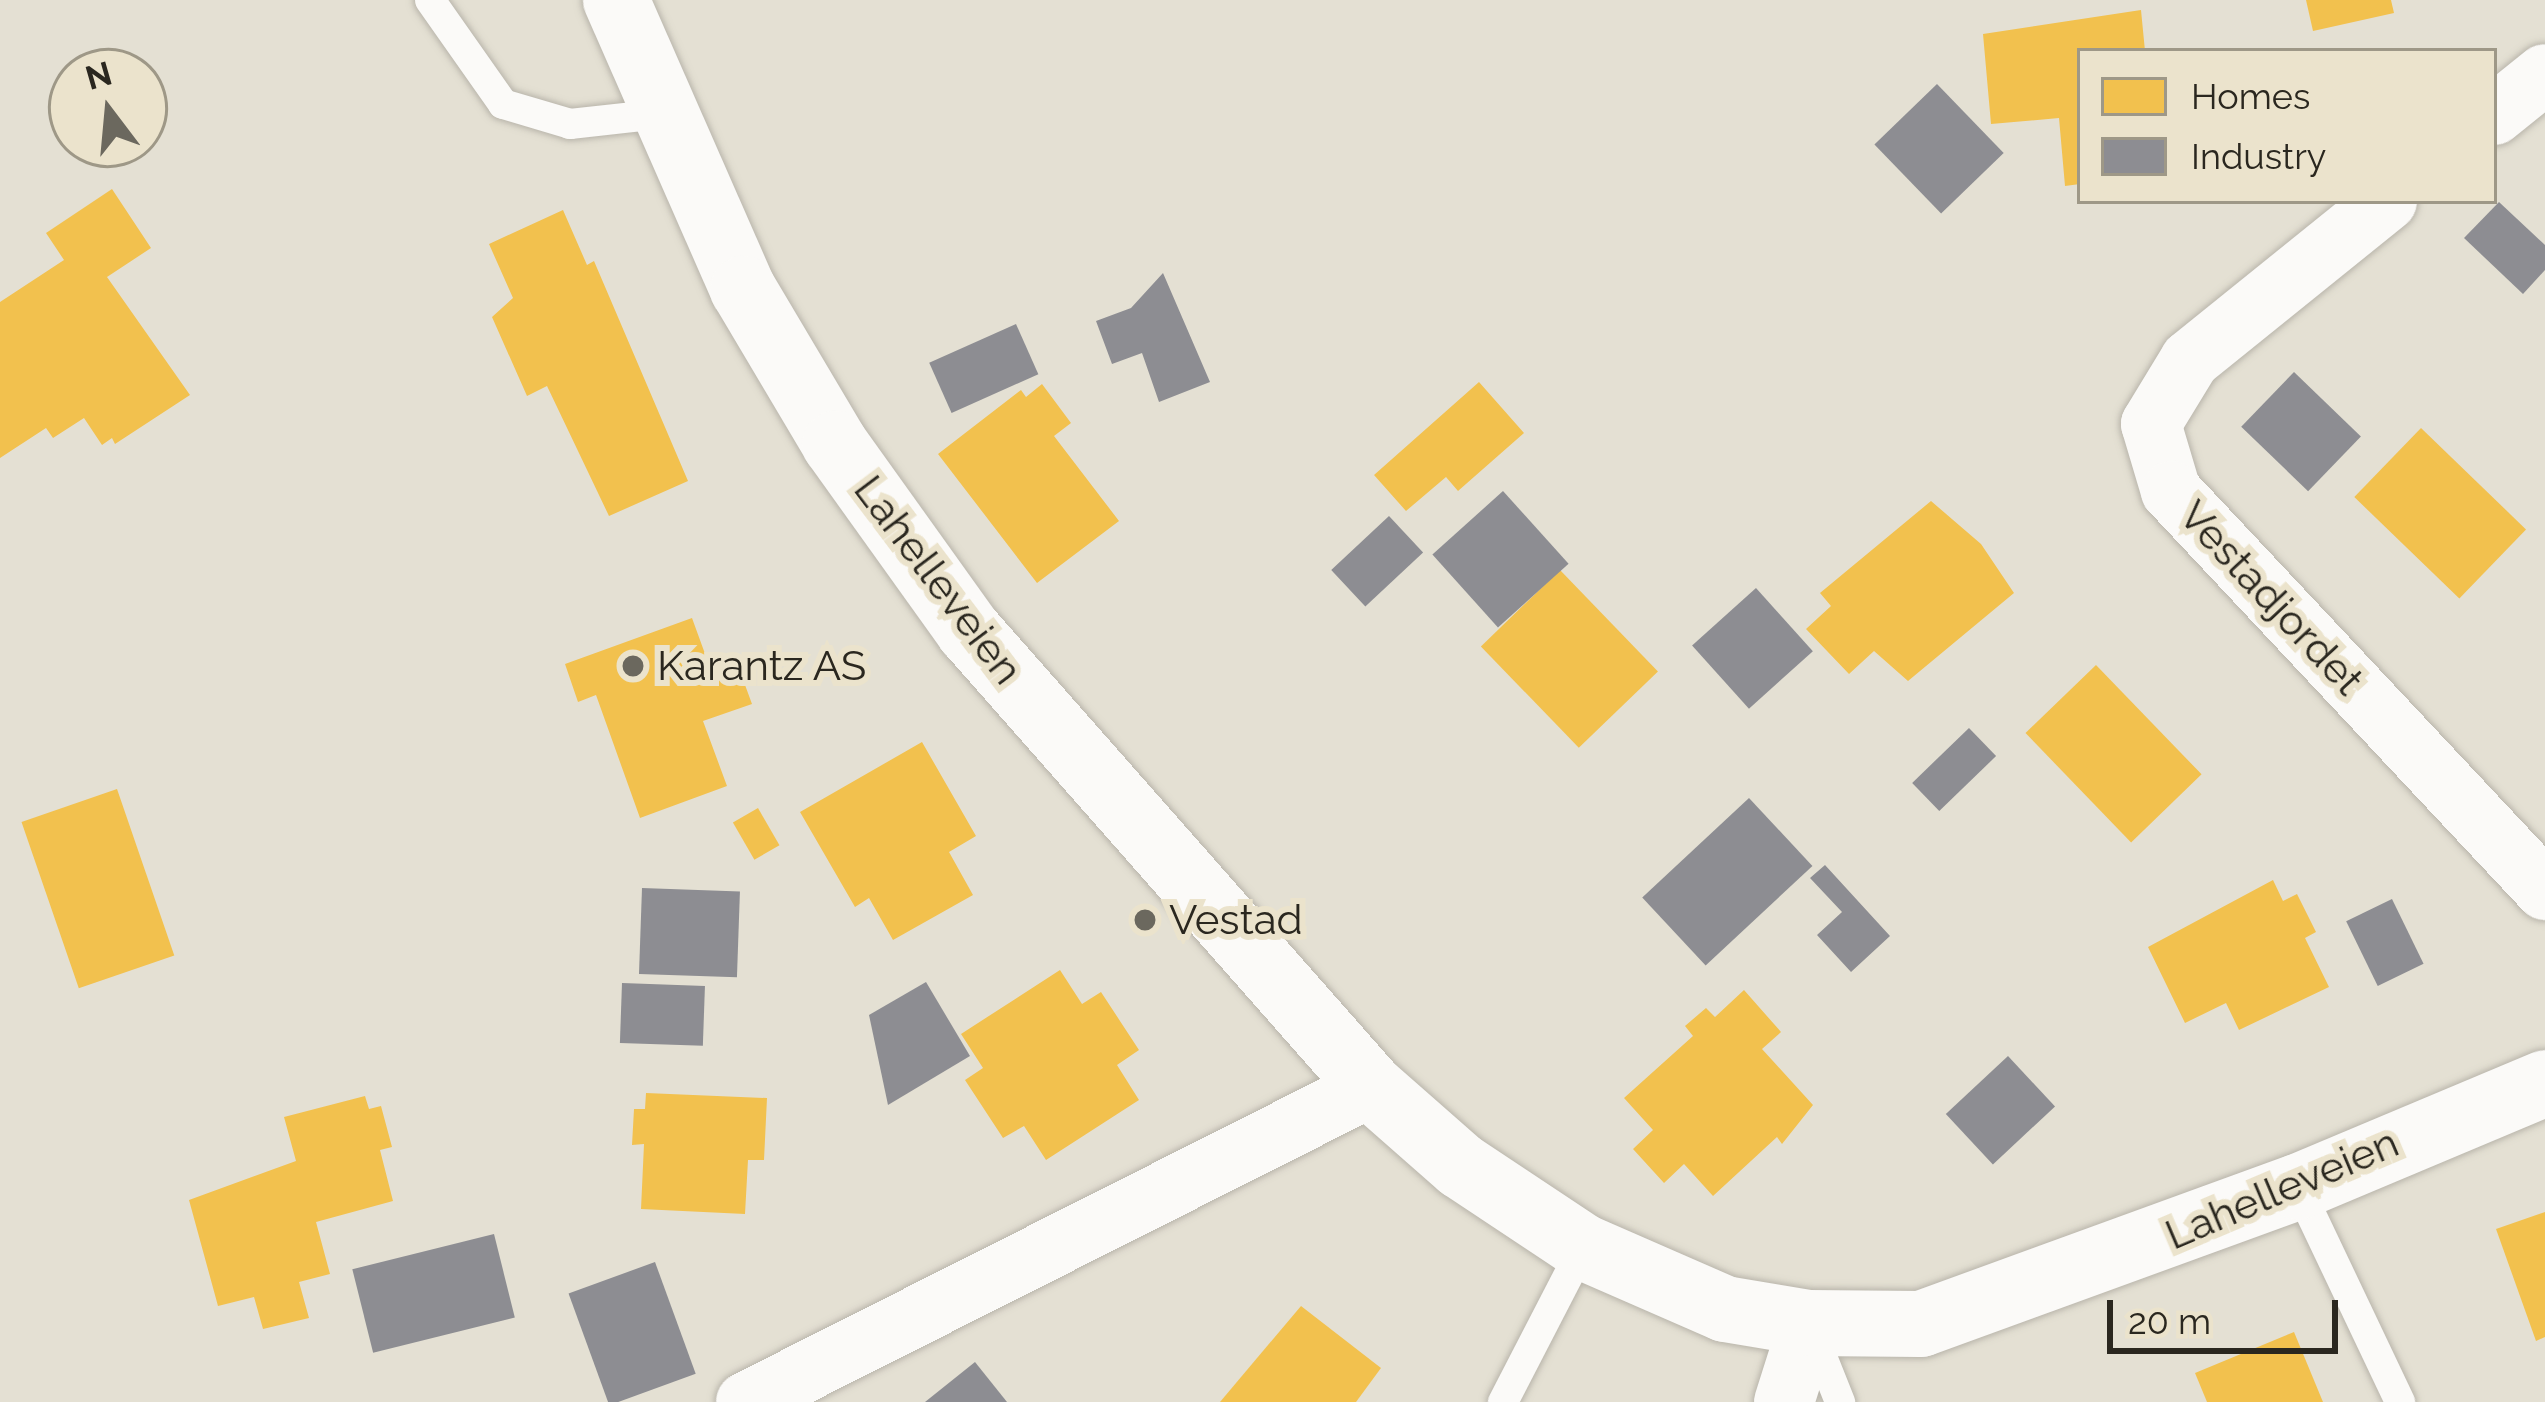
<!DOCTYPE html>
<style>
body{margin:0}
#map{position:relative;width:2545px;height:1402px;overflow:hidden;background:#e4e0d3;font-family:Raleway,sans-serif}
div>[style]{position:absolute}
.homes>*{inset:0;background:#f2c14e;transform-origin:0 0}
.industry>*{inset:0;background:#8d8d92;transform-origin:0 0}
.roads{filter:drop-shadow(0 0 3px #b9b5ab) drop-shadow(0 0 3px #b9b5ab)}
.lane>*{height:30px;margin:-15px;padding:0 15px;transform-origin:15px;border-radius:15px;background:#fbfaf8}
.street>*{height:60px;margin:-30px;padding:0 30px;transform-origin:30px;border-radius:30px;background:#fbfaf8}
.secondary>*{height:66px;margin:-33px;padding:0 33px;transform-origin:33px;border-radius:33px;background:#fbfaf8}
.dots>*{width:33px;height:33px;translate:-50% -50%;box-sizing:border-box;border:6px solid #ebe3cc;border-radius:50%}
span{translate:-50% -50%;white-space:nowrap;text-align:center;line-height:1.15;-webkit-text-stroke:12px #ebe3cc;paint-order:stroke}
.street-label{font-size:42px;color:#2a271f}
.poi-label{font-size:42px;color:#2a271f}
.left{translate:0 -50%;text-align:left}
.legend{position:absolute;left:2077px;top:48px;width:420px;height:156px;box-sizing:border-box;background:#ebe3cc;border:3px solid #9e9887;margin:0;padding:15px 21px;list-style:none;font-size:36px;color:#2a271f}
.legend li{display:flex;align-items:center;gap:24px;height:60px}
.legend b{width:60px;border:3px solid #9e9887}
.north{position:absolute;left:48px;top:48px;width:120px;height:120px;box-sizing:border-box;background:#ebe3cc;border:3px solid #9e9887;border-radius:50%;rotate:344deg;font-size:33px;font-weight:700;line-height:48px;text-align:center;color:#2a271f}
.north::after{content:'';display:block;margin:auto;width:42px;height:54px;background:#6b685e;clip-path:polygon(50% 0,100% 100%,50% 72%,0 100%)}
.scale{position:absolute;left:2107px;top:1300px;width:231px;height:54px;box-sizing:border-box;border:6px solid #2a271f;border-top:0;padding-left:15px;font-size:36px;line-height:42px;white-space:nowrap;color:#2a271f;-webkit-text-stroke:9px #ebe3cc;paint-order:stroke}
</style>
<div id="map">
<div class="homes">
<div style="clip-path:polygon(2306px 0,2391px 0,2394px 13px,2313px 31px)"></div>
<div style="clip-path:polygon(2141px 10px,2145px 51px,2080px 51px,2080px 184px,2065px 186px,2059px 118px,1991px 124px,1983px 34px)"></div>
<div style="clip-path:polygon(112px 189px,151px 248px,107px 277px,190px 395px,115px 444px,112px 438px,102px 445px,84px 418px,53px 438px,46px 428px,0 458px,0 302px,64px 260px,46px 233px)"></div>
<div style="clip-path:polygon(563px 210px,587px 265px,594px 261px,688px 481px,609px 516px,547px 386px,527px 396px,492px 317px,513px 298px,489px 244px)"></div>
<div style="clip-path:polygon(1479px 382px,1524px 433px,1458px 491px,1446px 477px,1406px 511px,1374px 475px)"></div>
<div style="clip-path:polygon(1042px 384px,1071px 423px,1054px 436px,1119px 521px,1037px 583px,938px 454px,1021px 390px,1026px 397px)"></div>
<div style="left:2421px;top:428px;width:146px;height:96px;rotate:44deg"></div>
<div style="clip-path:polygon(1931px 501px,1981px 544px,2014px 593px,1908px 681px,1874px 651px,1849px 674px,1806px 629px,1831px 606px,1820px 593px)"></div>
<div style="left:1560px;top:570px;width:141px;height:110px;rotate:46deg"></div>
<div style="clip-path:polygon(692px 618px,712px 673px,737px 663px,752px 704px,703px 721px,727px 786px,640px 818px,596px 695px,578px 702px,565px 664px)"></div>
<div style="left:2096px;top:665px;width:152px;height:98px;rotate:46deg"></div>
<div style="clip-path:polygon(922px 742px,976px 836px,949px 852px,973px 895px,893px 940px,869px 898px,855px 907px,800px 812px)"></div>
<div style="left:117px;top:789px;width:176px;height:101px;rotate:71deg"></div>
<div style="left:758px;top:808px;width:43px;height:29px;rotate:60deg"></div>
<div style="clip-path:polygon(2273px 880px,2283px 901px,2297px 894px,2316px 932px,2305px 938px,2329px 987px,2239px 1030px,2226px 1003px,2185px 1023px,2148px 947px)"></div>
<div style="clip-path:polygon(1060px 970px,1082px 1004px,1101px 992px,1139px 1050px,1117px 1065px,1139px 1100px,1046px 1160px,1024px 1126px,1003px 1138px,965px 1080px,983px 1068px,961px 1034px)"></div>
<div style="clip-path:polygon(1744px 990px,1781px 1032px,1762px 1049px,1813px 1105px,1782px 1144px,1777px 1137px,1713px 1196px,1684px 1164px,1664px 1183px,1633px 1149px,1653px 1130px,1624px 1098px,1693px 1036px,1685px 1026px,1706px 1008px,1715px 1017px)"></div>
<div style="clip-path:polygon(646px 1093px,767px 1098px,764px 1160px,748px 1160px,745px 1214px,641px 1209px,644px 1144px,632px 1145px,634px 1109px,645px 1109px)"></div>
<div style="clip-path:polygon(365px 1096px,369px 1109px,381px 1106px,392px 1147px,380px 1150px,393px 1201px,316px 1222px,330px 1274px,299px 1282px,309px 1318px,263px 1329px,254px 1297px,218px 1306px,189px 1200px,296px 1161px,284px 1117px)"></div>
<div style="clip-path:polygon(2545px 1212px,2545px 1337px,2536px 1341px,2496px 1229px)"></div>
<div style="clip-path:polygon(1301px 1306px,1381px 1368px,1356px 1402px,1220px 1402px)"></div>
<div style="clip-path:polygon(2294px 1332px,2323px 1402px,2207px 1402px,2195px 1373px)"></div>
</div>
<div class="industry">
<div style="left:1937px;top:84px;width:96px;height:87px;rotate:46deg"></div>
<div style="clip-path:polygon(2499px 202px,2545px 245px,2545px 270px,2523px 294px,2464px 238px)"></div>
<div style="clip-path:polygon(1163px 273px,1210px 382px,1159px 402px,1142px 353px,1112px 364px,1096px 321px,1131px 308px)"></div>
<div style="left:1016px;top:324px;width:55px;height:95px;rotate:66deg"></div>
<div style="left:2294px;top:372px;width:93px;height:76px;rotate:44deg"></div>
<div style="left:1503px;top:491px;width:98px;height:95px;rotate:48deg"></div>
<div style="left:1389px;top:516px;width:50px;height:79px;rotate:47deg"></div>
<div style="left:1756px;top:588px;width:85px;height:86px;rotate:48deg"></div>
<div style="left:1969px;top:728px;width:39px;height:79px;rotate:46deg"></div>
<div style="left:1749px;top:798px;width:93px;height:146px;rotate:47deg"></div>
<div style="clip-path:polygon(1825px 865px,1890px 936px,1851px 972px,1817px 935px,1842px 912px,1810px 878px)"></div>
<div style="left:642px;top:888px;width:98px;height:86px;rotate:2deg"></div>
<div style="left:2392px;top:899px;width:72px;height:51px;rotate:64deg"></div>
<div style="clip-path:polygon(926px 982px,970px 1056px,888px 1105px,869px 1015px)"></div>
<div style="left:622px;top:983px;width:83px;height:60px;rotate:2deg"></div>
<div style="left:2008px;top:1056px;width:69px;height:85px;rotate:47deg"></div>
<div style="left:494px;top:1234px;width:86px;height:146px;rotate:76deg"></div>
<div style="left:655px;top:1262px;width:119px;height:92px;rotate:70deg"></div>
<div style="clip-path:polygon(975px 1362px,1007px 1402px,925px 1402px)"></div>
</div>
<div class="roads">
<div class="lane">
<div style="left:430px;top:0;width:127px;rotate:54.9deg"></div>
<div style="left:503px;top:104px;width:70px;rotate:16.6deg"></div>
<div style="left:570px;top:124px;width:92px;rotate:-6.3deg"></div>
<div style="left:2298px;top:1187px;width:238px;rotate:64.6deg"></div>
<div style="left:1811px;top:1329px;width:79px;rotate:68.3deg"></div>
<div style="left:1503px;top:1402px;width:174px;rotate:-62.7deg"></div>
</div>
<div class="street">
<div style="left:2494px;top:115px;width:65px;rotate:-38.8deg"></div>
<div style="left:2387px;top:201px;width:253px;rotate:141.1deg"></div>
<div style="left:2190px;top:360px;width:75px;rotate:121.4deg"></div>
<div style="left:2151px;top:424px;width:70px;rotate:73.4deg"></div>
<div style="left:2171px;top:491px;width:547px;rotate:46.85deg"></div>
<div style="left:746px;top:1402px;width:700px;rotate:-26.75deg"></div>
<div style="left:1784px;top:1402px;width:83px;rotate:-72.4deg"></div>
</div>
<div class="secondary">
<div style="left:616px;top:0;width:316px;rotate:66.3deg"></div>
<div style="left:743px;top:289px;width:180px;rotate:59.3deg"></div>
<div style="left:835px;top:444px;width:230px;rotate:54.4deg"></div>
<div style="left:969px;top:631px;width:608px;rotate:48.6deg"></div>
<div style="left:1371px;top:1087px;width:120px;rotate:41.3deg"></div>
<div style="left:1461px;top:1166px;width:146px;rotate:33.6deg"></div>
<div style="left:1583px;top:1247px;width:155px;rotate:23.6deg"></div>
<div style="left:1725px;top:1309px;width:85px;rotate:9.5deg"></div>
<div style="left:1809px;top:1323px;width:112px;rotate:0.5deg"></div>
<div style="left:1921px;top:1324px;width:401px;rotate:-20deg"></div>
<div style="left:2298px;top:1187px;width:268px;rotate:-22.8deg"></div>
</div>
</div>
<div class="dots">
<div style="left:633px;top:666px;background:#6b685e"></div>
<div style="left:1145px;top:920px;background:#6b685e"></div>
</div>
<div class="street-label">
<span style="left:938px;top:580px;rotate:53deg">Lahelleveien</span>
<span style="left:2271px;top:598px;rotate:47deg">Vestadjordet</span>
<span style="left:2282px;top:1189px;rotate:-23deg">Lahelleveien</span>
</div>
<div class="poi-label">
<span class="left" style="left:657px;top:666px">Karantz AS</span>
<span class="left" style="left:1169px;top:920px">Vestad</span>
</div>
<ul class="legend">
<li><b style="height:33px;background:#f2c14e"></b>Homes</li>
<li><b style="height:33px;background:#8d8d92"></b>Industry</li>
</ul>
<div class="north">N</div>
<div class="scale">20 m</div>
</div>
